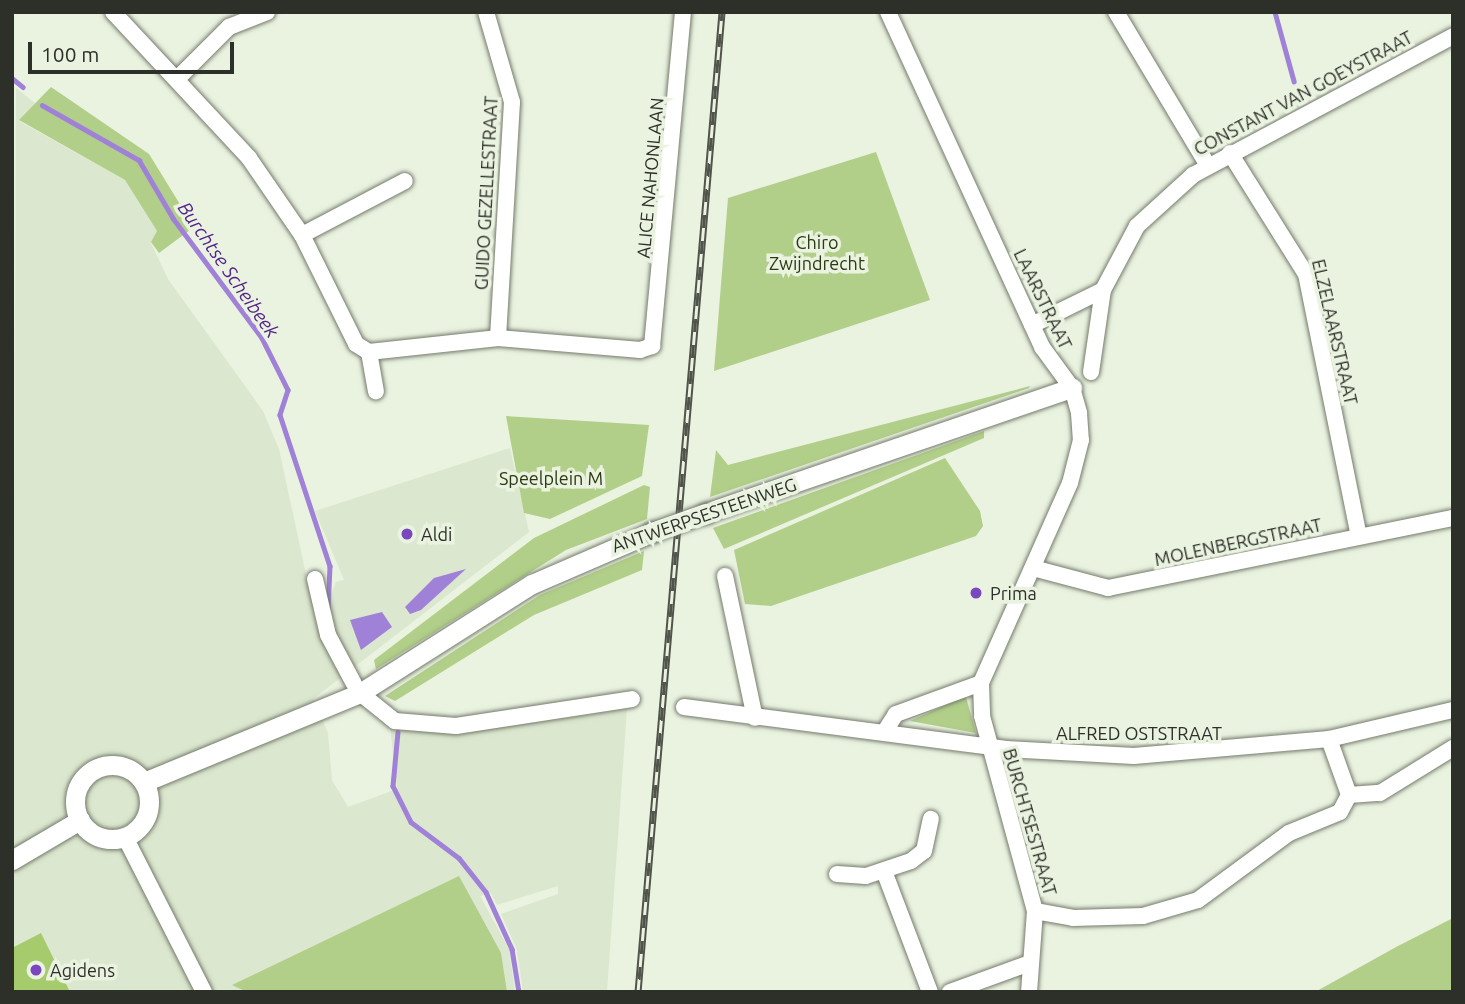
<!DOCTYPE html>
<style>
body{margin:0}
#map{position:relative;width:1465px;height:1004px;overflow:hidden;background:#eaf2e0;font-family:Ubuntu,sans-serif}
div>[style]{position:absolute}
.built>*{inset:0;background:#dce7cf}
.green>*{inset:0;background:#b1cf89}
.water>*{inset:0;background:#a081d8}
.stream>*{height:4.5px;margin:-2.25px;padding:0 2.25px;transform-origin:2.25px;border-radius:2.25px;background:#a081d8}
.building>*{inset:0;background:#a5cb6c}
.roads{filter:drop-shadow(0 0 2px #747b6b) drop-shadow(0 0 2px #747b6b)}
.minor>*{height:16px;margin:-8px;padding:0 8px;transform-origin:8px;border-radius:8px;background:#fff}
.tertiary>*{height:19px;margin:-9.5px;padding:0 9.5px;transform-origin:9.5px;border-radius:9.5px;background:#fff}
.tertiary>.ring{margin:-9.5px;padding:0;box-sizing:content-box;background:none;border:19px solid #fff;border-radius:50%}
.rail>*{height:7px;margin-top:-3.5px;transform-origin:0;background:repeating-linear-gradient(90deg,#eaf2e0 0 13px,#50544b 0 26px);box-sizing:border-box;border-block:2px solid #50544b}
.bridges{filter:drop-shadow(0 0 2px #747b6b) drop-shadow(0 0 2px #747b6b)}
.tertiary-bridge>*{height:19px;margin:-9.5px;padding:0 9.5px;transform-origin:9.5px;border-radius:9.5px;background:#fff}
.dots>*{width:19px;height:19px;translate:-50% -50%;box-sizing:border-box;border:4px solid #eaf2e0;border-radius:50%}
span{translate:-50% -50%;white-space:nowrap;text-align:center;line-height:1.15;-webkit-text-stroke:7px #eaf2e0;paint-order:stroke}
.street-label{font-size:18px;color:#2d3029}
.park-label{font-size:18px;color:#2b3a12}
.poi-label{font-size:18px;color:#2d3029}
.left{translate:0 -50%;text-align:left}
.water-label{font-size:19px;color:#52238a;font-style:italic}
.frame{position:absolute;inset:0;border:14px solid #2d3029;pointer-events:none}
.scale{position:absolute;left:28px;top:42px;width:206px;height:32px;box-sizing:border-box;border:4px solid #2d3029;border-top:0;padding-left:9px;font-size:21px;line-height:24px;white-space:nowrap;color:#2d3029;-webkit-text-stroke:5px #eaf2e0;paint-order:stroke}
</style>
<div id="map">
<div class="built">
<div style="clip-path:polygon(16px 88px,36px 104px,19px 121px,125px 180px,157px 231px,151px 243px,168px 279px,263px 411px,279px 449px,318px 630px,336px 582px,344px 580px,315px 511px,510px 448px,529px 532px,313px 699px,328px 733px,332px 780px,348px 807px,397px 789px,390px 726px,487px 729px,627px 709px,607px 992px,523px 992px,517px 950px,501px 914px,558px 894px,558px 886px,497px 905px,491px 893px,480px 896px,509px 949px,515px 992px,12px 992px)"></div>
</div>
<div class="green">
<div style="clip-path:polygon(51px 87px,149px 154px,194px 227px,159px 253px,151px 242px,157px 231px,125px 180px,19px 120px)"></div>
<div style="clip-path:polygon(876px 152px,930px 300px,714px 371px,728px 198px)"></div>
<div style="clip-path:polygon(1030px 386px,1029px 388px,710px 497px,716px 450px,728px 465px)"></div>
<div style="clip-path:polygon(506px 416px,649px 425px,642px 476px,550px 519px,524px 513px)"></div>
<div style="clip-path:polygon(984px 431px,984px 438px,724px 549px,713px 528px)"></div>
<div style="clip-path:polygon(945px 458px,980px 511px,983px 526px,976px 536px,771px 606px,745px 604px,734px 550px)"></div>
<div style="clip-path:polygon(644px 485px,650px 487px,647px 519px,566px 550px,376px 669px,374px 660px,534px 538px)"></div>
<div style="clip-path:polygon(644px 551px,642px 570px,534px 615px,395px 701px,385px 696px,540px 595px)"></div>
<div style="clip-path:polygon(966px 697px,976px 733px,910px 721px,964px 697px)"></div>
<div style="clip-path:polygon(459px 876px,501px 953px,507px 992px,247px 992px,232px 985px)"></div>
<div style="clip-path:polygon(1453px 918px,1453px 992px,1315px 992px,1398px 946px)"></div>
</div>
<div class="water">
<div style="clip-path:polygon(466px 569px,421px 610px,410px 614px,405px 607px,434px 578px)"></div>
<div style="clip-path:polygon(382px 612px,392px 627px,361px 650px,350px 620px)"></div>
</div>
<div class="stream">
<div style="left:1275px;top:12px;width:72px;rotate:74.6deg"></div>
<div style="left:12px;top:78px;width:14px;rotate:39deg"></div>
<div style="left:42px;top:105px;width:112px;rotate:29.6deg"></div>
<div style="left:139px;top:160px;width:67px;rotate:59.6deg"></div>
<div style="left:173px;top:218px;width:149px;rotate:53.4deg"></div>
<div style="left:262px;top:338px;width:58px;rotate:63.4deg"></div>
<div style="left:288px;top:390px;width:26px;rotate:108deg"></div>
<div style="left:280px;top:415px;width:159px;rotate:71.7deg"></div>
<div style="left:330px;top:566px;width:46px;rotate:92.5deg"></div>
<div style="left:398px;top:732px;width:54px;rotate:95.3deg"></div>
<div style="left:393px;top:786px;width:40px;rotate:63.4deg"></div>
<div style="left:411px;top:822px;width:60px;rotate:36.9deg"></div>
<div style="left:459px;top:858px;width:43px;rotate:51.5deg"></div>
<div style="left:486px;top:892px;width:63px;rotate:65.5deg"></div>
<div style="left:512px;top:949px;width:44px;rotate:80.8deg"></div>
</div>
<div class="building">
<div style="clip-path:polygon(41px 933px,70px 992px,12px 992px,12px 948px)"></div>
</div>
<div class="roads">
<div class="minor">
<div style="left:113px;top:12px;width:200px;rotate:47deg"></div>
<div style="left:249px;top:158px;width:93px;rotate:55.5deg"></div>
<div style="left:302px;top:235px;width:122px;rotate:63.6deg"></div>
<div style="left:356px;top:344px;width:15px;rotate:32deg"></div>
<div style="left:369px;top:352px;width:40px;rotate:80deg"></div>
<div style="left:486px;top:12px;width:94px;rotate:73.9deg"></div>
<div style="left:512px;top:102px;width:236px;rotate:93.4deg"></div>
<div style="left:888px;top:12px;width:369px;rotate:65.3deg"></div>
<div style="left:1042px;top:347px;width:51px;rotate:53.8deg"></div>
<div style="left:1072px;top:388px;width:26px;rotate:74deg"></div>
<div style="left:1079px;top:413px;width:27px;rotate:86deg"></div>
<div style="left:1081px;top:440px;width:44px;rotate:104.3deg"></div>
<div style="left:1070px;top:483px;width:219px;rotate:114deg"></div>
<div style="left:981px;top:683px;width:33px;rotate:88deg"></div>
<div style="left:982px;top:716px;width:202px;rotate:74.8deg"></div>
<div style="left:1035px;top:911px;width:81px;rotate:94.2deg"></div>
<div style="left:1116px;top:12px;width:179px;rotate:59.1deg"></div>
<div style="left:179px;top:77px;width:71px;rotate:-45deg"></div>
<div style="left:229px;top:27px;width:41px;rotate:-21.5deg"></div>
<div style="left:1230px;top:153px;width:143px;rotate:57.9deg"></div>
<div style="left:1306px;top:274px;width:267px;rotate:78.6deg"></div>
<div style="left:302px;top:235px;width:116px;rotate:-27.7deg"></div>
<div style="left:1032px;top:325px;width:79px;rotate:-26.2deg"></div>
<div style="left:1103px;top:290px;width:72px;rotate:-62deg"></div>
<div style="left:1137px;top:226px;width:76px;rotate:-42.3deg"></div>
<div style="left:1193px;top:175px;width:295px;rotate:-28.1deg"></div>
<div style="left:369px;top:352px;width:130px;rotate:-6.2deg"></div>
<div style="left:498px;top:338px;width:143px;rotate:4.8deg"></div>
<div style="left:640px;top:350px;width:13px;rotate:-18deg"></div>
<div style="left:652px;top:346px;width:335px;rotate:-84.7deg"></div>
<div style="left:1091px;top:372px;width:83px;rotate:-81.7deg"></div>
<div style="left:1033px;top:568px;width:78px;rotate:14.9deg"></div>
<div style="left:1108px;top:588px;width:352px;rotate:-11.5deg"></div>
<div style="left:725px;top:576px;width:145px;rotate:78.1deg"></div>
<div style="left:315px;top:579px;width:57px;rotate:76.9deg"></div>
<div style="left:328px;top:635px;width:55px;rotate:62deg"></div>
<div style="left:360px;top:693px;width:45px;rotate:38.7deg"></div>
<div style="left:395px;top:721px;width:61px;rotate:4.7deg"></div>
<div style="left:456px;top:726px;width:178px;rotate:-8.7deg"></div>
<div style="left:684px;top:707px;width:325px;rotate:7.4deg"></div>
<div style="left:1006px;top:749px;width:128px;rotate:3.1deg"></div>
<div style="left:1134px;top:756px;width:196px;rotate:-5deg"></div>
<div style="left:1329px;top:739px;width:127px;rotate:-13.2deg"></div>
<div style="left:885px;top:731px;width:20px;rotate:-57deg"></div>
<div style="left:896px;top:714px;width:90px;rotate:-20deg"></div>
<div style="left:1329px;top:739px;width:59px;rotate:70.3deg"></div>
<div style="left:125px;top:837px;width:174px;rotate:63deg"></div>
<div style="left:884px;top:871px;width:129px;rotate:69.2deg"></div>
<div style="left:837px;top:874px;width:29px;rotate:4deg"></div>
<div style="left:866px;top:876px;width:47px;rotate:-18.4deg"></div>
<div style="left:911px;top:861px;width:16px;rotate:-38deg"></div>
<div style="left:924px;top:851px;width:33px;rotate:-78deg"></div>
<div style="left:1035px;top:911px;width:39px;rotate:10deg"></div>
<div style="left:1073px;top:918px;width:70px;rotate:-1.6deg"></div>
<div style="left:1143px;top:916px;width:57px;rotate:-16.2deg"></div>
<div style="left:1198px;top:900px;width:113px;rotate:-36.4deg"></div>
<div style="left:1289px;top:833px;width:55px;rotate:-22.4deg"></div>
<div style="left:1340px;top:812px;width:19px;rotate:-62deg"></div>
<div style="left:1349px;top:795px;width:31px;rotate:-4deg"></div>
<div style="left:1380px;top:793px;width:86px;rotate:-31.7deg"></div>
<div style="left:950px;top:992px;width:85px;rotate:-19.9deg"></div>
</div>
<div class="tertiary">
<div style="left:706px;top:513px;width:387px;rotate:-18.9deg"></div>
<div class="ring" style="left:75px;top:765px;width:55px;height:55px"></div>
<div style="left:144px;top:782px;width:234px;rotate:-22.4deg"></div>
<div style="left:360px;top:693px;width:204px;rotate:-32.4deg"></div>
<div style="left:532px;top:584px;width:131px;rotate:-23.4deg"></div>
<div style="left:12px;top:860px;width:79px;rotate:-30.5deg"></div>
</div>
</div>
<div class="rail">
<div style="left:638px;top:992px;width:984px;rotate:-85.1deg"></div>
</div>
<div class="bridges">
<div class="tertiary-bridge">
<div style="left:652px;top:532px;width:57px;rotate:-19.4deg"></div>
</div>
</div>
<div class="dots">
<div style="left:407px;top:534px;background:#7a47bf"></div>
<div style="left:976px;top:593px;background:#7a47bf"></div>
<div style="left:36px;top:970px;background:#7a47bf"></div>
</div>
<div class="street-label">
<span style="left:1303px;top:93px;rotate:-28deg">CONSTANT VAN GOEYSTRAAT</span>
<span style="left:650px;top:178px;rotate:-85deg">ALICE NAHONLAAN</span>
<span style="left:486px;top:193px;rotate:-87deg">GUIDO GEZELLESTRAAT</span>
<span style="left:1043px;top:299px;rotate:64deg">LAARSTRAAT</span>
<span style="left:1335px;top:332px;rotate:77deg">ELZELAARSTRAAT</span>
<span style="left:704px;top:515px;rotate:-19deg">ANTWERPSESTEENWEG</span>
<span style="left:1238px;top:542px;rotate:-12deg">MOLENBERGSTRAAT</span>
<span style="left:1139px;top:733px">ALFRED OSTSTRAAT</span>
<span style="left:1030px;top:822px;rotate:74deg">BURCHTSESTRAAT</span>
</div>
<div class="park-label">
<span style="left:817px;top:253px">Chiro<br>Zwijndrecht</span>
<span style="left:551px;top:478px">Speelplein M</span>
</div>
<div class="poi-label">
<span class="left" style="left:421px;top:534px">Aldi</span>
<span class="left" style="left:990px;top:593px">Prima</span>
<span class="left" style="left:50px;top:970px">Agidens</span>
</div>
<div class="water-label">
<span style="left:228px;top:270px;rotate:55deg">Burchtse Scheibeek</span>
</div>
<div class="frame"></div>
<div class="scale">100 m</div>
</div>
